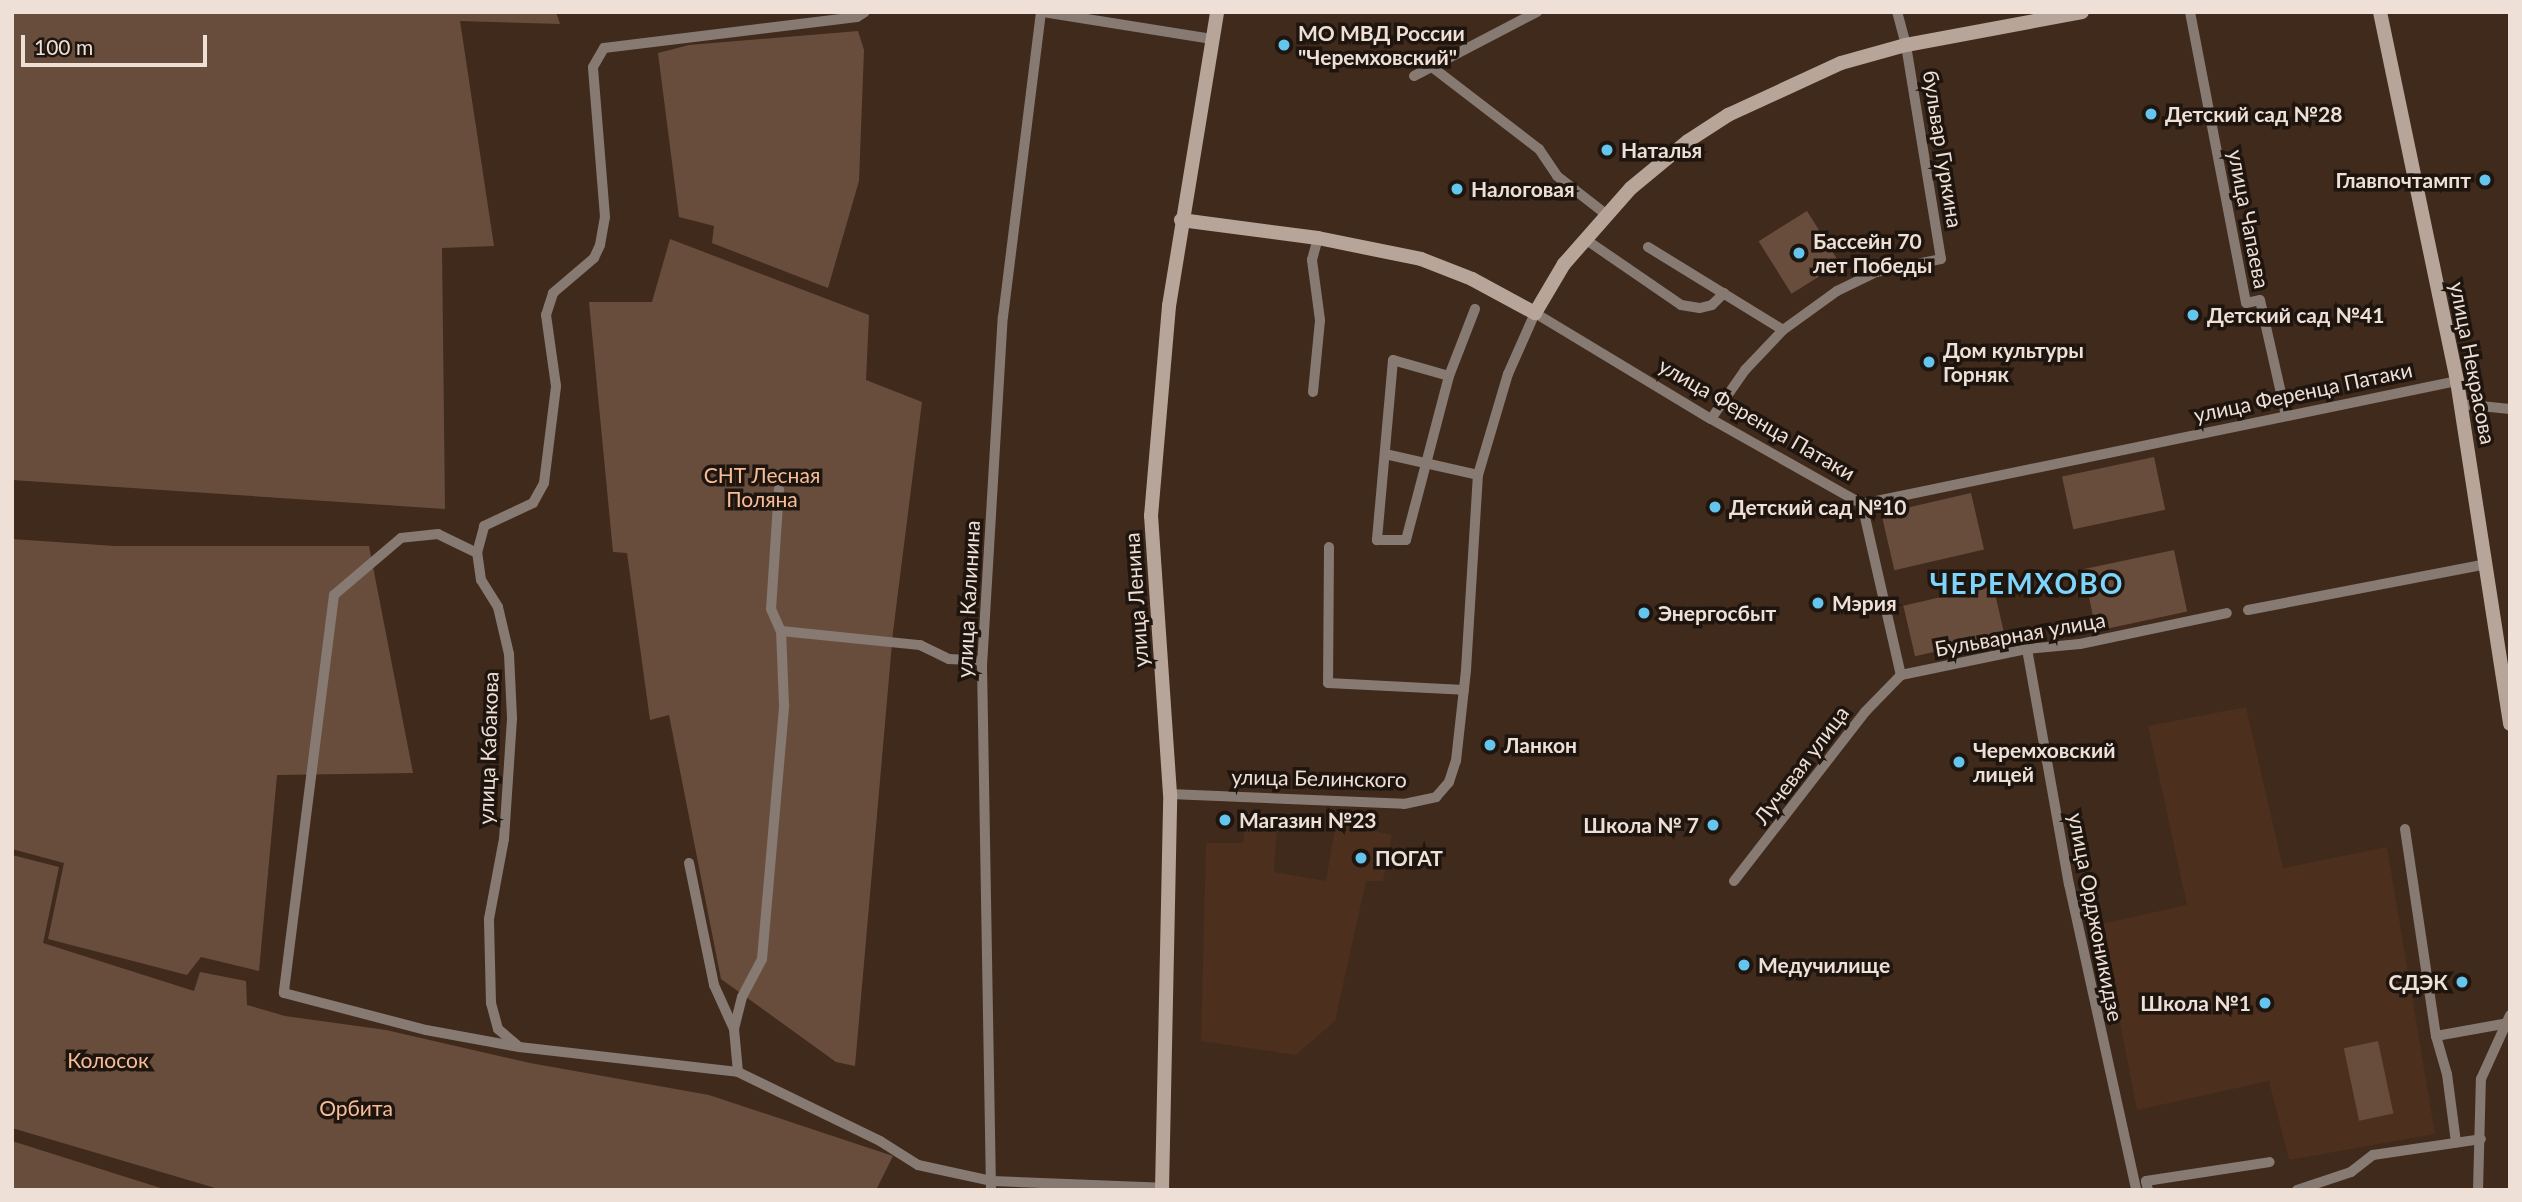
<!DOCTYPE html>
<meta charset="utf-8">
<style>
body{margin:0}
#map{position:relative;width:2522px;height:1202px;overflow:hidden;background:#402a1c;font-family:Lato,sans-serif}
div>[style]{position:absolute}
.built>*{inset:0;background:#4c2f1d}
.green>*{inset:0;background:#694d3c;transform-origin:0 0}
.minor>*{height:10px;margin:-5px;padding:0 5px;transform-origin:5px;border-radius:5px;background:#867a73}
.secondary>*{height:14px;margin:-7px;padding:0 7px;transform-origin:7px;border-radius:7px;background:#b8a599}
.dots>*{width:19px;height:19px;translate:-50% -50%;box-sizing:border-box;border:4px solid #1f150f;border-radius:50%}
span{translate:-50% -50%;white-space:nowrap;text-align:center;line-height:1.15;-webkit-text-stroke:7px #1f150f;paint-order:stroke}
.poi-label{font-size:21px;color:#eedfd7;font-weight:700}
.left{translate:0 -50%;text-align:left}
.right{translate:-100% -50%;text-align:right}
.street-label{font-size:21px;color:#eedfd7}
.park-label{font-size:21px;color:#f7bd99}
.district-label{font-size:28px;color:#7ed5fb;font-weight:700;letter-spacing:2px}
.frame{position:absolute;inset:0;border:14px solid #eedfd7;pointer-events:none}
.scale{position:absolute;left:21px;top:35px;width:186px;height:32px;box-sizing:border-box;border:4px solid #eedfd7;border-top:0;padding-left:9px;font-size:21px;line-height:24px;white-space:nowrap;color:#eedfd7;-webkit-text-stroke:5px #1f150f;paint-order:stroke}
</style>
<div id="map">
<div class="built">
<div style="clip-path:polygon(2246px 707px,2283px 868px,2387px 847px,2435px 1134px,2289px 1160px,2269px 1081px,2137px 1110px,2101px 924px,2187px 905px,2148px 726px)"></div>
<div style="clip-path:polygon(1246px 812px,1278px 814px,1274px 872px,1326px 881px,1336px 822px,1392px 835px,1383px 881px,1366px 881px,1335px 1021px,1296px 1055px,1201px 1041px,1206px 843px,1243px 843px)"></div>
</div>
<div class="green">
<div style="clip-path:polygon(12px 12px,556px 12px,560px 24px,460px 21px,494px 246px,442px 248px,445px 509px,12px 480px)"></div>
<div style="clip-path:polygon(858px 31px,864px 50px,859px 181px,828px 288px,712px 243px,714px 226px,679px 217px,658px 53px,689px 45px)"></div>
<div style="left:1807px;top:211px;width:62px;height:57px;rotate:58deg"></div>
<div style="clip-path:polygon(670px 239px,869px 315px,866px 380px,922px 402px,893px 632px,855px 1066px,836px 1062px,721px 979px,669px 715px,650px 720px,627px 553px,613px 552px,589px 302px,652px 302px)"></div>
<div style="left:2154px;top:457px;width:54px;height:94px;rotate:78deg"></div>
<div style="left:1971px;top:493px;width:58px;height:92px;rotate:77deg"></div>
<div style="clip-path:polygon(12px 539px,115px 546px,369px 546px,413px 773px,277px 775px,259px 971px,201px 957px,187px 975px,48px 939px,64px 863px,12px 849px)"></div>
<div style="left:2174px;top:550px;width:63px;height:93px;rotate:78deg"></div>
<div style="left:1993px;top:585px;width:52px;height:92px;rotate:77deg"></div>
<div style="clip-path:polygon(12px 855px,59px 867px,43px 943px,194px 991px,200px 972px,246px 981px,247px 1005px,285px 1016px,386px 1030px,530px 1063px,709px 1095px,893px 1156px,876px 1190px,222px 1190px,12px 1128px)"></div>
<div style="left:2378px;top:1041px;width:74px;height:35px;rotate:78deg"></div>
<div style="clip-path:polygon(12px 1141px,167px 1190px,12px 1190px)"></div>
</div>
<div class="minor">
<div style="left:1043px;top:12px;width:171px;rotate:9.1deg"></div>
<div style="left:2190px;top:12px;width:296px;rotate:79.1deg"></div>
<div style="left:2246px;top:303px;width:14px;rotate:-12deg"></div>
<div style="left:2260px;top:300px;width:118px;rotate:77.3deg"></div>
<div style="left:1432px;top:67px;width:135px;rotate:37.5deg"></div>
<div style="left:1539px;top:149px;width:32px;rotate:56deg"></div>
<div style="left:1557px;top:176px;width:63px;rotate:38deg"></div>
<div style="left:1414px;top:76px;width:139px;rotate:-27.5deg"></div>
<div style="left:1585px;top:239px;width:116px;rotate:34.5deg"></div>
<div style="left:1681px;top:305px;width:19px;rotate:9deg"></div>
<div style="left:1700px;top:308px;width:12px;rotate:-14deg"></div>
<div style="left:1712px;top:305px;width:17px;rotate:-45deg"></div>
<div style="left:1648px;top:247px;width:158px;rotate:31.6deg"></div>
<div style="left:1449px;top:376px;width:58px;rotate:-164.1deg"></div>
<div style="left:1393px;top:360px;width:181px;rotate:95.1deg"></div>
<div style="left:1377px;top:540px;width:29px"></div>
<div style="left:1406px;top:540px;width:170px;rotate:-75.3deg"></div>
<div style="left:1449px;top:376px;width:72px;rotate:-68.8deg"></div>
<div style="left:1313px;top:392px;width:72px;rotate:-84.4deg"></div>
<div style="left:1320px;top:320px;width:61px;rotate:-97.6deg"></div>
<div style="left:1312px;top:260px;width:23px;rotate:-75deg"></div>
<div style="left:2461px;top:404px;width:49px;rotate:5.8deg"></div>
<div style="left:1711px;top:419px;width:60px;rotate:-55.2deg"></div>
<div style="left:1745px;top:370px;width:55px;rotate:-46.5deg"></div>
<div style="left:1783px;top:330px;width:67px;rotate:-35.8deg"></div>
<div style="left:1837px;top:291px;width:43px;rotate:-26deg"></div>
<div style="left:1876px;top:272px;width:66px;rotate:-11.3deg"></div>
<div style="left:1941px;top:259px;width:217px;rotate:-99.3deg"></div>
<div style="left:1906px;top:45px;width:34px;rotate:-105deg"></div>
<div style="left:1385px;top:454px;width:95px;rotate:12.7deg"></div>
<div style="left:779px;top:489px;width:120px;rotate:93.8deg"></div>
<div style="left:771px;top:609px;width:24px;rotate:66deg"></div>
<div style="left:781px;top:631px;width:140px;rotate:5.8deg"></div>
<div style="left:920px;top:645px;width:32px;rotate:26deg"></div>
<div style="left:949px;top:659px;width:33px;rotate:3deg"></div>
<div style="left:1862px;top:504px;width:175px;rotate:77.2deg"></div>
<div style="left:1329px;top:547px;width:136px;rotate:90.4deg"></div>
<div style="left:1328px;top:683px;width:136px;rotate:2.9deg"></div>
<div style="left:477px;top:553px;width:43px;rotate:-154deg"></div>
<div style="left:438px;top:534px;width:37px;rotate:174deg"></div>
<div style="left:401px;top:538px;width:88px;rotate:139.6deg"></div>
<div style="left:334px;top:595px;width:401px;rotate:97.2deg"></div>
<div style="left:284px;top:993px;width:147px;rotate:14.6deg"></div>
<div style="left:426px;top:1030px;width:95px;rotate:10.4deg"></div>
<div style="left:519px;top:1047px;width:220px;rotate:6.5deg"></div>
<div style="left:738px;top:1072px;width:158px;rotate:25.9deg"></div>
<div style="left:880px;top:1141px;width:45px;rotate:32.3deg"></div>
<div style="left:918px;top:1165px;width:76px;rotate:12.2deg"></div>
<div style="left:992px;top:1181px;width:171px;rotate:2.3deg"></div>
<div style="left:2248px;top:610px;width:242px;rotate:-10.9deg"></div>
<div style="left:2027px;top:649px;width:239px;rotate:79.9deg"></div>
<div style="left:2069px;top:884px;width:313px;rotate:77.6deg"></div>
<div style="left:1901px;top:675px;width:129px;rotate:-11.7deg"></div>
<div style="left:2027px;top:649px;width:53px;rotate:-5.4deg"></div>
<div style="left:2080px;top:644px;width:150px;rotate:-11.9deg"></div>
<div style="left:1170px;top:794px;width:234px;rotate:2.4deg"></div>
<div style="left:1404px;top:804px;width:33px;rotate:-12deg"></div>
<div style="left:1436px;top:797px;width:20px;rotate:-49deg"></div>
<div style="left:1449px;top:782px;width:22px;rotate:-72deg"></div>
<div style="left:1456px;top:761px;width:92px;rotate:-83.7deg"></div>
<div style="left:1466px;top:670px;width:195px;rotate:-86.5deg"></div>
<div style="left:1478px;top:475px;width:105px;rotate:-73.5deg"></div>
<div style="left:1508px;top:374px;width:67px;rotate:-66.1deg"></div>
<div style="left:1535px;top:313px;width:205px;rotate:31.1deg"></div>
<div style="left:1711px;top:419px;width:173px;rotate:29.4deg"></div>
<div style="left:1862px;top:504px;width:608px;rotate:-11.68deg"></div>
<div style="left:2405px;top:829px;width:209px;rotate:81.5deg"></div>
<div style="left:2436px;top:1036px;width:68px;rotate:-10.2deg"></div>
<div style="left:689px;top:863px;width:125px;rotate:78.4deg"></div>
<div style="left:714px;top:985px;width:48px;rotate:65.6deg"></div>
<div style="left:734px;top:1029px;width:43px;rotate:84.7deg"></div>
<div style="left:1734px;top:881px;width:214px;rotate:-52.2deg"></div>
<div style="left:1865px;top:712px;width:52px;rotate:-45.8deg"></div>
<div style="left:734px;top:1029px;width:33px;rotate:-76deg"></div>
<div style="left:742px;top:997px;width:43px;rotate:-62.2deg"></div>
<div style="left:762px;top:959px;width:255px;rotate:-85deg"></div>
<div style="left:784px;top:705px;width:74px;rotate:-92.3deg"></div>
<div style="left:2436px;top:1036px;width:40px;rotate:74deg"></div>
<div style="left:2447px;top:1074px;width:69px;rotate:82.5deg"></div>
<div style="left:517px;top:1045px;width:25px;rotate:-140deg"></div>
<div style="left:498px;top:1029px;width:27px;rotate:-105deg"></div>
<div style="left:491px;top:1003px;width:84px;rotate:-91.4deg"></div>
<div style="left:489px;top:919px;width:81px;rotate:-79.4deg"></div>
<div style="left:504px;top:839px;width:121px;rotate:-86.2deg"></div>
<div style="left:512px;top:718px;width:64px;rotate:-92.7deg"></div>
<div style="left:509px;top:654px;width:48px;rotate:-103.2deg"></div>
<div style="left:498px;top:607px;width:32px;rotate:-122deg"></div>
<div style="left:481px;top:580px;width:27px;rotate:-98deg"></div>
<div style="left:477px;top:553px;width:28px;rotate:-75deg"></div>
<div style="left:484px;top:526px;width:54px;rotate:-25.1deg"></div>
<div style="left:533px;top:503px;width:23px;rotate:-61deg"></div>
<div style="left:544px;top:483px;width:98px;rotate:-82.9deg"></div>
<div style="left:556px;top:386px;width:72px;rotate:-98deg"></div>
<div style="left:546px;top:315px;width:23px;rotate:-72deg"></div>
<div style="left:553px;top:293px;width:54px;rotate:-40.5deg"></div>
<div style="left:594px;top:258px;width:14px;rotate:-65deg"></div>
<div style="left:600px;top:245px;width:28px;rotate:-80deg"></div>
<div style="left:605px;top:217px;width:150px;rotate:-94.6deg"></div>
<div style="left:593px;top:67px;width:22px;rotate:-60deg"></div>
<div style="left:604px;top:48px;width:255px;rotate:-7deg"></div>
<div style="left:857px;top:17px;width:9px;rotate:-32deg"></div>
<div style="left:991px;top:1190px;width:524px;rotate:-90.98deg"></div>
<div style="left:982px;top:666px;width:350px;rotate:-86.6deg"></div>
<div style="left:1003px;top:317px;width:307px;rotate:-82.9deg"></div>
<div style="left:2148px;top:1190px;width:9px;rotate:-103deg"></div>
<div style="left:2146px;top:1181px;width:125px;rotate:-8.7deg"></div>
<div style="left:2297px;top:1190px;width:57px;rotate:-18.4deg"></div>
<div style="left:2351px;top:1172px;width:28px;rotate:-38deg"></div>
<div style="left:2373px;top:1155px;width:109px;rotate:-8.4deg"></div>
<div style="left:2478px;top:1190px;width:111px;rotate:-88.5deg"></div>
<div style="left:2481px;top:1079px;width:70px;rotate:-65.6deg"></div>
</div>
<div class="secondary">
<div style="left:2380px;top:12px;width:377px;rotate:78.2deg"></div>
<div style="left:2457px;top:381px;width:347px;rotate:81.2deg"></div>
<div style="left:1181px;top:220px;width:138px;rotate:7.5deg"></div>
<div style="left:1318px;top:238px;width:105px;rotate:11.5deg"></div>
<div style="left:1421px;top:259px;width:55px;rotate:21.4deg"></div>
<div style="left:1472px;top:279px;width:72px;rotate:28.4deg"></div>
<div style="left:1535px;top:313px;width:57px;rotate:-59.4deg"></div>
<div style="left:1564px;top:264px;width:101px;rotate:-48.6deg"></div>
<div style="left:1631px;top:188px;width:74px;rotate:-39.5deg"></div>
<div style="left:1688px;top:141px;width:48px;rotate:-33deg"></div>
<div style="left:1728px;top:115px;width:124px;rotate:-24.7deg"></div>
<div style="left:1841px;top:63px;width:67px;rotate:-15.5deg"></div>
<div style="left:1906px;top:45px;width:179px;rotate:-10.6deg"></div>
<div style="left:1162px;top:1190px;width:396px;rotate:-88.8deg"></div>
<div style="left:1170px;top:794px;width:279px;rotate:-93.9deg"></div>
<div style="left:1151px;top:516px;width:211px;rotate:-85.1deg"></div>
<div style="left:1169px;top:306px;width:298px;rotate:-80.7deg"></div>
</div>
<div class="dots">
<div style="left:1284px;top:45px;background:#64c5ee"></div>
<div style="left:2151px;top:114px;background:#64c5ee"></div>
<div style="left:1607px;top:150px;background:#64c5ee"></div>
<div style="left:2485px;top:180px;background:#64c5ee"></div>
<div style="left:1457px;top:189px;background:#64c5ee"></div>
<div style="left:1799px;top:253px;background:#64c5ee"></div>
<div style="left:2193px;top:315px;background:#64c5ee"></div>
<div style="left:1929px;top:362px;background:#64c5ee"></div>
<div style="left:1715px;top:507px;background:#64c5ee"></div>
<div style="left:1818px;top:603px;background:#64c5ee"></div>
<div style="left:1644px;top:613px;background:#64c5ee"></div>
<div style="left:1490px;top:745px;background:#64c5ee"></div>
<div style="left:1959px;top:762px;background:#64c5ee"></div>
<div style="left:1225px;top:820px;background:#64c5ee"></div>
<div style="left:1713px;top:825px;background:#64c5ee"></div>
<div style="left:1361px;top:858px;background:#64c5ee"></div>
<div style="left:1744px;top:965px;background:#64c5ee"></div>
<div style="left:2462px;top:982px;background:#64c5ee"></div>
<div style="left:2265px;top:1003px;background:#64c5ee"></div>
</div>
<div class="poi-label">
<span class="left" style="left:1298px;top:45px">МО МВД России<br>"Черемховский"</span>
<span class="left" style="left:2165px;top:114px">Детский сад №28</span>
<span class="left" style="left:1621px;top:150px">Наталья</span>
<span class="right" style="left:2471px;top:180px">Главпочтампт</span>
<span class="left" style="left:1471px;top:189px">Налоговая</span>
<span class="left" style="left:1813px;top:253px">Бассейн 70<br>лет Победы</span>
<span class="left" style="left:2207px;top:315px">Детский сад №41</span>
<span class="left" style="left:1943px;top:362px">Дом культуры<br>Горняк</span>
<span class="left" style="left:1729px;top:507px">Детский сад №10</span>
<span class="left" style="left:1832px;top:603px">Мэрия</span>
<span class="left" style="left:1658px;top:613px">Энергосбыт</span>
<span class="left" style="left:1504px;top:745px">Ланкон</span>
<span class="left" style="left:1973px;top:762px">Черемховский<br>лицей</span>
<span class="left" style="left:1239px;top:820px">Магазин №23</span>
<span class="right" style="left:1699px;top:825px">Школа № 7</span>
<span class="left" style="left:1375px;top:858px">ПОГАТ</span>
<span class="left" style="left:1758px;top:965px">Медучилище</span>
<span class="right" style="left:2448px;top:982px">СДЭК</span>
<span class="right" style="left:2251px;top:1003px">Школа №1</span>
</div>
<div class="street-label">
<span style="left:1943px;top:149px;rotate:81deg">бульвар Гуркина</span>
<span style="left:2249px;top:219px;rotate:79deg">улица Чапаева</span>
<span style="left:2473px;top:363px;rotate:79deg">улица Некрасова</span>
<span style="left:2303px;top:392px;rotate:-12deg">улица Ференца Патаки</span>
<span style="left:1757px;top:419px;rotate:30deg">улица Ференца Патаки</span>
<span style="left:968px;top:599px;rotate:-87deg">улица Калинина</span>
<span style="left:1136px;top:600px;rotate:-94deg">улица Ленина</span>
<span style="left:2020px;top:634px;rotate:-10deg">Бульварная улица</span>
<span style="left:488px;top:748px;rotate:-88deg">улица Кабакова</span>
<span style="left:1801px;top:765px;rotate:-53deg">Лучевая улица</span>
<span style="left:1319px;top:778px;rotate:1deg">улица Белинского</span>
<span style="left:2096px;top:917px;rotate:79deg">улица Орджоникидзе</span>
</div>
<div class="park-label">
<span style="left:762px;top:487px">СНТ Лесная<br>Поляна</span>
<span style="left:108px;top:1060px">Колосок</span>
<span style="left:356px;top:1108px">Орбита</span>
</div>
<div class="district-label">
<span style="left:2027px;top:583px">ЧЕРЕМХОВО</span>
</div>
<div class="frame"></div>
<div class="scale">100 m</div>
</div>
